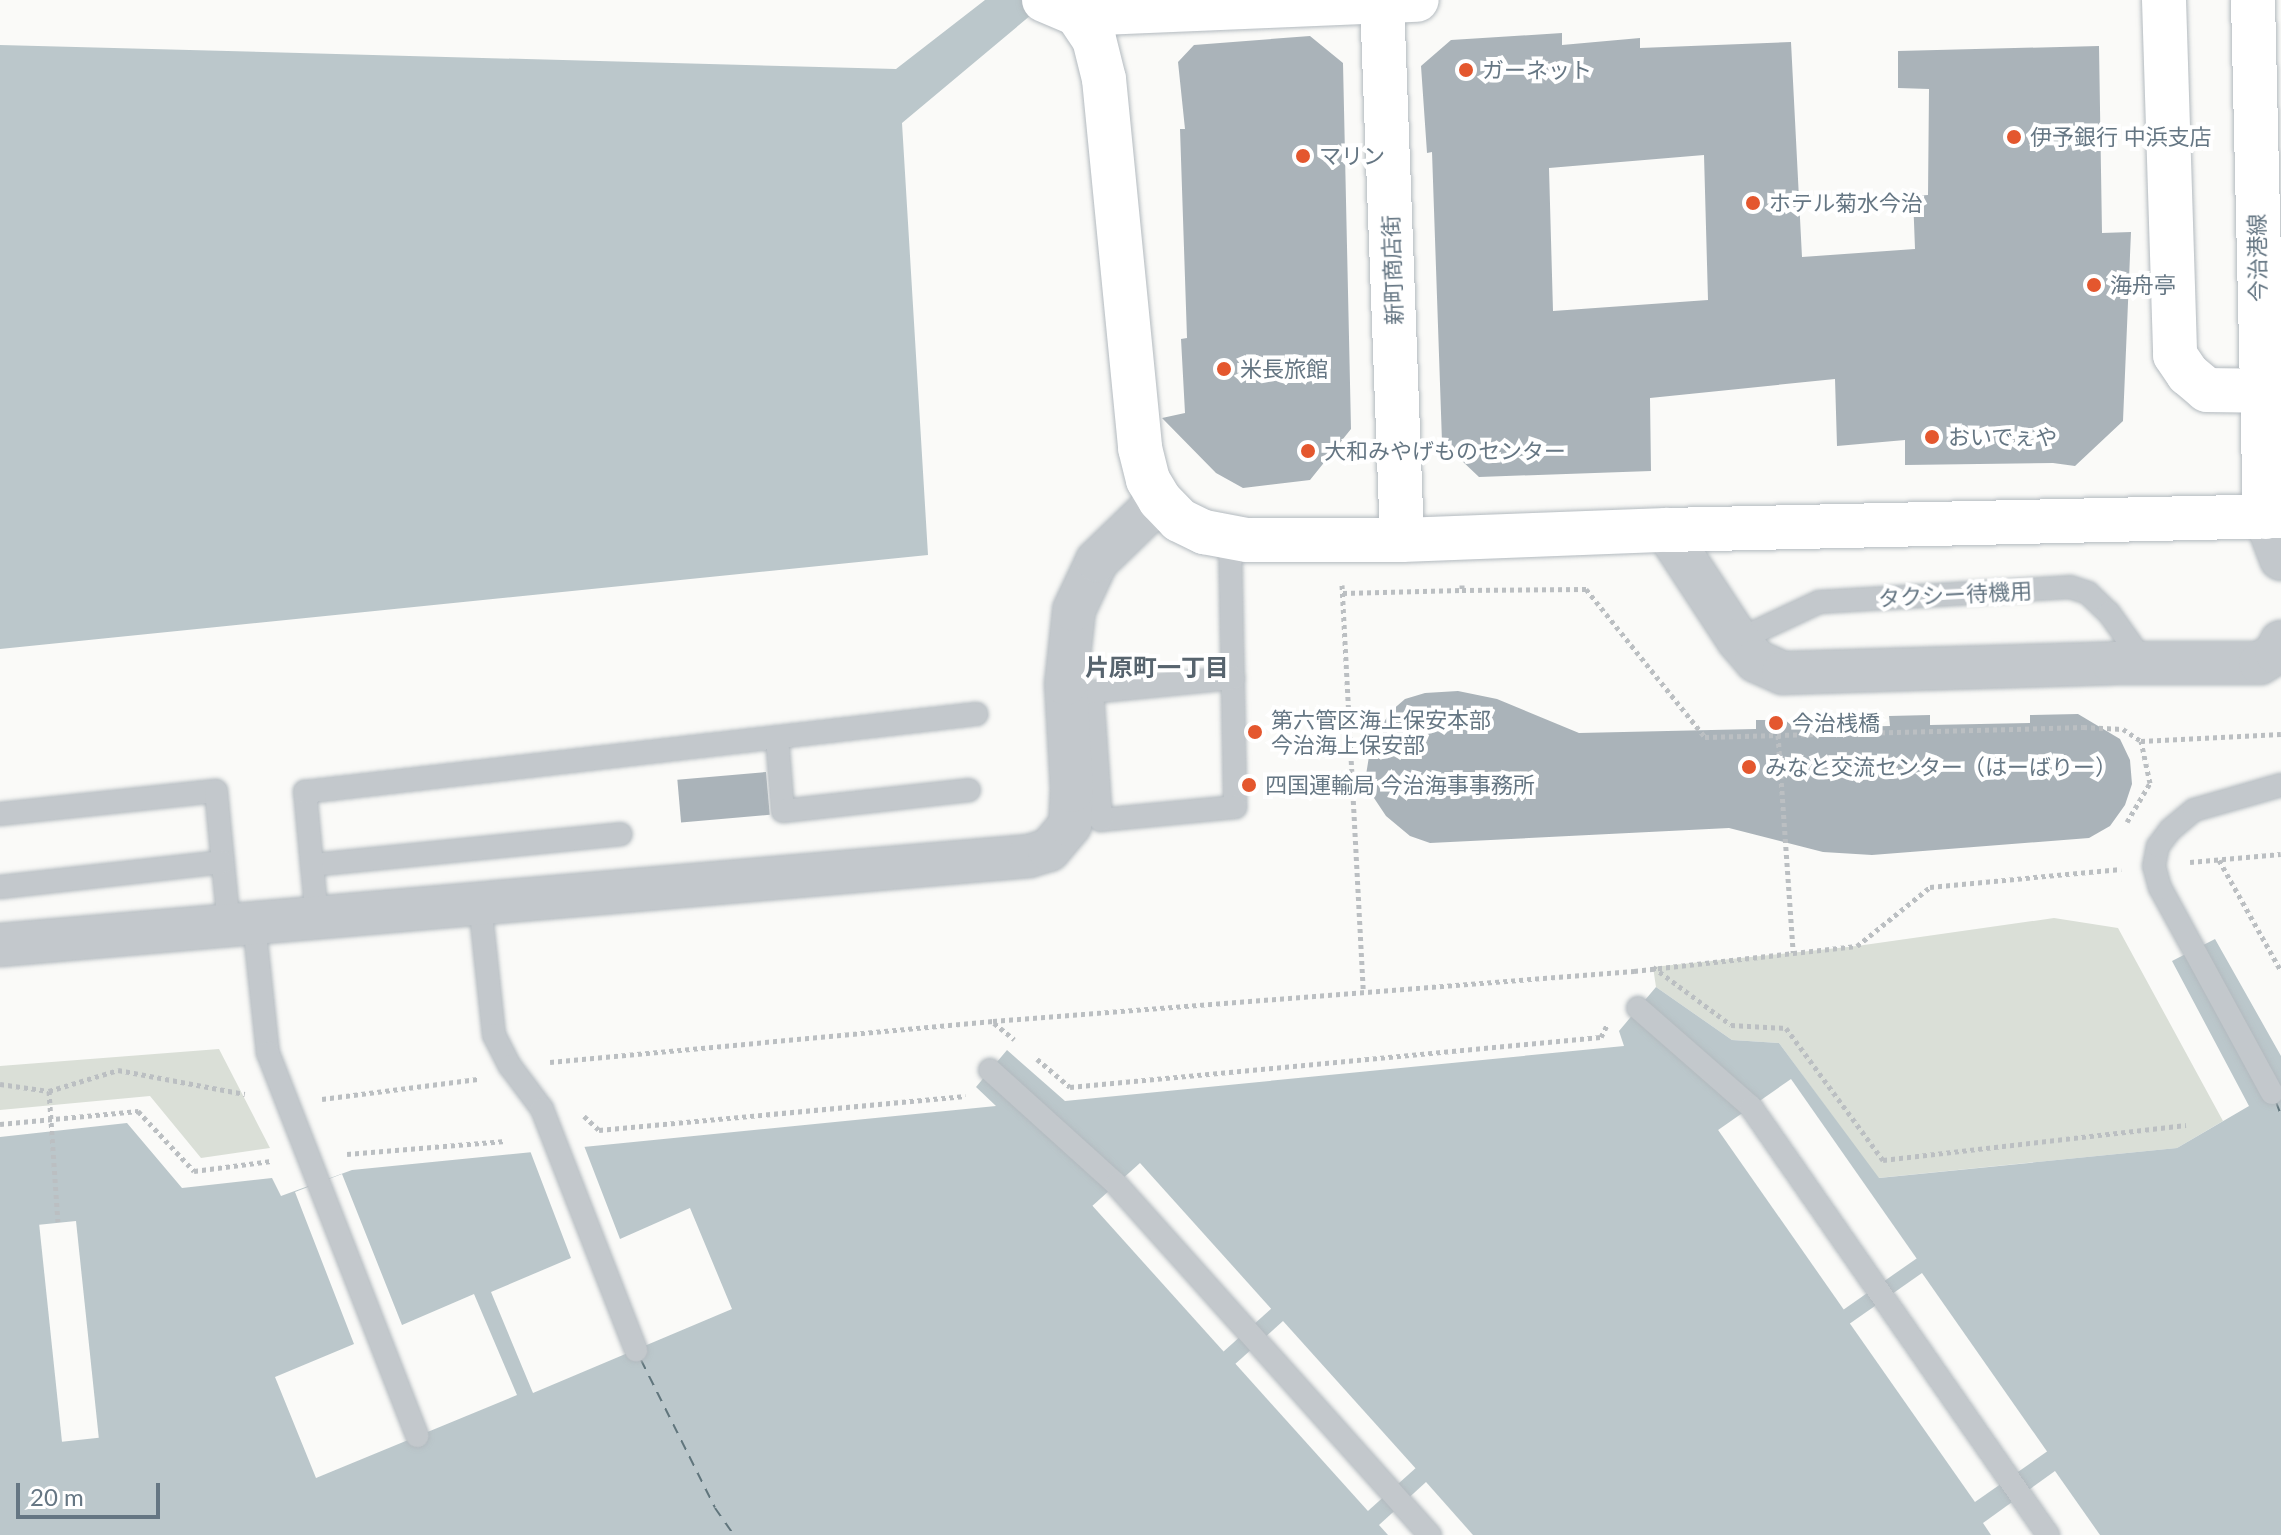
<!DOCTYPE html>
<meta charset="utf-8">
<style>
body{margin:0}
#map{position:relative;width:2281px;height:1535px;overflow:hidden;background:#fafaf8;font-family:Lato,"Noto Sans JP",sans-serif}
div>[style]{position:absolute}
.green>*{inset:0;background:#dadfd7}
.water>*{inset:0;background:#bbc7cb}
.pier>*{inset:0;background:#fafaf8;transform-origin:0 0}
.ferry>*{height:2px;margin-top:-1px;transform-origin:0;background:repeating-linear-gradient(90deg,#60757c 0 10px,transparent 0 18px)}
.building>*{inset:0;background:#aab3b9;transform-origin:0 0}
.path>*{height:5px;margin-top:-2.5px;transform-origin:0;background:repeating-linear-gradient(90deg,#bbbfc2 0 4px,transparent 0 8px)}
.roads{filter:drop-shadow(0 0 2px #b3babf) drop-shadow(0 0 2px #b3babf)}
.lane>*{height:22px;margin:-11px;padding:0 11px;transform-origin:11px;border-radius:11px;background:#c3c8cc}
.street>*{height:42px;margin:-21px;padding:0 21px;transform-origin:21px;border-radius:21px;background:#c3c8cc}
.secondary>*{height:44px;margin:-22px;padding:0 22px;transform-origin:22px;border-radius:22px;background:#fff}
.primary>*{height:44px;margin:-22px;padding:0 22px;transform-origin:22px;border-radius:22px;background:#fff}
.dots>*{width:22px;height:22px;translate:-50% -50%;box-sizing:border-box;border:4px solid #fff;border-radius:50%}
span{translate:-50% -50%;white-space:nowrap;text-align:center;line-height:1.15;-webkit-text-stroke:8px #fff;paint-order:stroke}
.poi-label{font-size:22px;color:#657683}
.left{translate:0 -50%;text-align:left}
.street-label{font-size:22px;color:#657683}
.neighbourhood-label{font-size:24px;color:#57646e;font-weight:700}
.scale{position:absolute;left:16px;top:1483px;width:144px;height:36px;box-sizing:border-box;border:4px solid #657683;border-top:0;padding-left:10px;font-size:24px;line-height:28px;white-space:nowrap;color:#657683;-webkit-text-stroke:6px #fff;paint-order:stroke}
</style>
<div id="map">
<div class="green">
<div style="clip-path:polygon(2054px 918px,2118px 928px,2223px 1121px,2177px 1148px,1878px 1178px,1779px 1043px,1732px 1040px,1656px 987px,1653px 967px,1857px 946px)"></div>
<div style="clip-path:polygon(219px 1049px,270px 1148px,201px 1158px,150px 1096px,0 1110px,0 1066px)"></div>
</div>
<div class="water">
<div style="clip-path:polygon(985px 0,1049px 0,902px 123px,928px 555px,0 649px,0 45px,896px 69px)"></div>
<div style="clip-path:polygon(2215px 939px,2281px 1056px,2281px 1535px,0 1535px,0 1137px,127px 1123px,182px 1188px,272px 1178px,281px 1196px,352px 1170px,996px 1106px,976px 1087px,1007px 1050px,1065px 1101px,1624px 1046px,1619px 1031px,1656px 987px,1732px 1040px,1779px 1043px,1879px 1178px,2177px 1148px,2249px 1106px,2172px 961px)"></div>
</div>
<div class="pier">
<div style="left:1791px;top:1079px;width:219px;height:89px;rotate:55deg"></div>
<div style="clip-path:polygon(583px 1143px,620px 1239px,690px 1208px,732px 1309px,533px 1393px,491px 1292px,571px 1258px,529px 1148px)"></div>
<div style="left:1140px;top:1163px;width:196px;height:64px;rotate:48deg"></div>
<div style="clip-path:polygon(342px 1174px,402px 1325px,474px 1294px,517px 1395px,316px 1478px,275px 1377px,354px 1344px,295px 1192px)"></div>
<div style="left:76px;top:1221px;width:218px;height:37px;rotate:84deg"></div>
<div style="left:1922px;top:1273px;width:218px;height:88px;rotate:55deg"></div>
<div style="left:1283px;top:1321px;width:198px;height:64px;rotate:48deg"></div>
<div style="clip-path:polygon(2055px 1471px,2100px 1535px,1991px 1535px,1983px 1523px)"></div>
<div style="clip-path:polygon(1426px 1482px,1473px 1535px,1388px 1535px,1379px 1525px)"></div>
</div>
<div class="ferry">
<div style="left:2276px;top:1102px;width:14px;rotate:69deg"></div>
<div style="left:641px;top:1360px;width:165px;rotate:63.4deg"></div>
<div style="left:715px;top:1508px;width:33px;rotate:55deg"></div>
</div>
<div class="building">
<div style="clip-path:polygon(evenodd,1562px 33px,1562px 45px,1640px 38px,1640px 48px,1791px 42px,1802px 257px,1915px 249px,1913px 196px,1928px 195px,1929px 89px,1898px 88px,1898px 51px,2099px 46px,2102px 233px,2131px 232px,2123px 421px,2075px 466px,2053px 463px,1905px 465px,1905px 440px,1837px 446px,1835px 379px,1650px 398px,1651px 471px,1479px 477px,1442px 442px,1432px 152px,1427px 153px,1421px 66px,1451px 40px,1562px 33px,1704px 155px,1708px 300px,1553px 311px,1549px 168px,1704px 155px)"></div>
<div style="clip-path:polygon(1310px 36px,1343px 63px,1351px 429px,1310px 480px,1243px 488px,1216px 473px,1162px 418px,1185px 413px,1181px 339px,1187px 338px,1180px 129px,1185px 129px,1178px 62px,1194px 45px)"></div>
<div style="clip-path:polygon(1458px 691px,1497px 699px,1579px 733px,1756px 729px,1756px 720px,1796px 720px,1797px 728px,1890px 726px,1889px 716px,1930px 715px,1930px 725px,2030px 723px,2030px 715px,2078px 714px,2120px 739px,2130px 760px,2132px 784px,2125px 805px,2110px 826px,2089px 838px,1872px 855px,1823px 852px,1729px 828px,1430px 843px,1410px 836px,1386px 816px,1374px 798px,1366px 775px,1371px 744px,1390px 712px,1405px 699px,1425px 693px)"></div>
<div style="left:766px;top:772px;width:43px;height:89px;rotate:85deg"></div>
</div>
<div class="path">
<div style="left:1342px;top:585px;width:408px;rotate:87deg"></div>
<div style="left:1462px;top:585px;width:5px;rotate:90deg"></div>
<div style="left:1462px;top:590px;width:124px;rotate:-0.5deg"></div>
<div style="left:1586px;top:589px;width:190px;rotate:51.2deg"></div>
<div style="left:1705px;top:737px;width:378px;rotate:-1.5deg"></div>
<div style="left:2083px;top:727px;width:40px;rotate:2.9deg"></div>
<div style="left:2123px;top:729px;width:22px;rotate:34deg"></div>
<div style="left:2141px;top:741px;width:140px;rotate:-2.9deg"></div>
<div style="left:1343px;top:593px;width:119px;rotate:-1.4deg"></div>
<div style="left:1778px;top:735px;width:218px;rotate:86deg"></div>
<div style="left:2127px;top:822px;width:45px;rotate:-59.5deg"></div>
<div style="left:2150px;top:783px;width:43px;rotate:-102.1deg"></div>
<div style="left:2219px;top:860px;width:127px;rotate:60.8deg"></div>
<div style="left:2190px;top:862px;width:91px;rotate:-5deg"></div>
<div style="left:1653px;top:967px;width:97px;rotate:36.6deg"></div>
<div style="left:1731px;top:1025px;width:55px;rotate:3.1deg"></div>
<div style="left:1786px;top:1028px;width:164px;rotate:53.7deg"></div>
<div style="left:1883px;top:1160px;width:305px;rotate:-6.6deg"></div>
<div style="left:994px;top:1023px;width:26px;rotate:39deg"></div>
<div style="left:1037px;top:1059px;width:43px;rotate:40.3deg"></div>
<div style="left:1070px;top:1087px;width:533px;rotate:-5.38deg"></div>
<div style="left:1601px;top:1037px;width:13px;rotate:-63deg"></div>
<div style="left:550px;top:1062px;width:445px;rotate:-5.3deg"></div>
<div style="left:993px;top:1021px;width:643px;rotate:-4.46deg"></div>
<div style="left:1634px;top:971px;width:224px;rotate:-6.4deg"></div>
<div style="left:1857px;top:946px;width:94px;rotate:-38.9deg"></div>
<div style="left:1930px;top:887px;width:192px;rotate:-5.4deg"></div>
<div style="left:0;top:1084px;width:49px;rotate:8.1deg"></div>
<div style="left:49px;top:1091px;width:72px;rotate:-16.9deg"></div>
<div style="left:118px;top:1070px;width:129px;rotate:10.7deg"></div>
<div style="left:49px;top:1091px;width:131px;rotate:86.1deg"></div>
<div style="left:322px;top:1099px;width:157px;rotate:-7.3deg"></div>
<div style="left:584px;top:1116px;width:21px;rotate:43deg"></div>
<div style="left:599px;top:1130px;width:368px;rotate:-5.3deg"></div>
<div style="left:0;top:1124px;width:139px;rotate:-5.4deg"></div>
<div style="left:138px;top:1111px;width:82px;rotate:47deg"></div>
<div style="left:194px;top:1171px;width:78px;rotate:-7.4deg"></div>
<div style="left:347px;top:1154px;width:159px;rotate:-4.7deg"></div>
</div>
<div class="roads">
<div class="lane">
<div style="left:1230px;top:537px;width:270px;rotate:88.9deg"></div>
<div style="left:1235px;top:807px;width:135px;rotate:174.5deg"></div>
<div style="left:1101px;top:820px;width:128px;rotate:-94deg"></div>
<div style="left:1092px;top:692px;width:142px;rotate:-5.7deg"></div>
<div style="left:1738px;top:640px;width:89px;rotate:-25.1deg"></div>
<div style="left:1819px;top:602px;width:251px;rotate:-3.4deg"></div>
<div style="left:2070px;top:587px;width:19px;rotate:18deg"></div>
<div style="left:2088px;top:593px;width:29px;rotate:44deg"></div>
<div style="left:2109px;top:613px;width:62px;rotate:54.8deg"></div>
<div style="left:777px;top:737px;width:74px;rotate:85.4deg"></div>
<div style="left:783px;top:811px;width:187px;rotate:-6.4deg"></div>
<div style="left:0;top:814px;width:217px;rotate:-6.1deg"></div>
<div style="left:216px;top:791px;width:136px;rotate:84.5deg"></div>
<div style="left:312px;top:865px;width:310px;rotate:-5.7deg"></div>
<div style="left:0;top:887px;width:224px;rotate:-6.4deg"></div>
<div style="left:480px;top:904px;width:132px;rotate:83.9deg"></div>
<div style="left:494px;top:1035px;width:35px;rotate:63deg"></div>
<div style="left:510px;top:1066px;width:54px;rotate:53.3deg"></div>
<div style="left:542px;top:1109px;width:259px;rotate:68.7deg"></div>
<div style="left:317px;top:918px;width:127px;rotate:-95.4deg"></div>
<div style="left:305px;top:792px;width:676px;rotate:-6.63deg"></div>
<div style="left:254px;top:923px;width:131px;rotate:83.9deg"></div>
<div style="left:268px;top:1053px;width:411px;rotate:68.7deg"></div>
<div style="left:1638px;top:1008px;width:150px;rotate:41.2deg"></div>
<div style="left:1751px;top:1107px;width:521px;rotate:55.24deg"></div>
<div style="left:990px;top:1070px;width:170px;rotate:42.1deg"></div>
<div style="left:1116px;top:1184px;width:471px;rotate:48.2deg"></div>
<div style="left:2272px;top:1093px;width:234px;rotate:-118.6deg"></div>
<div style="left:2160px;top:888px;width:23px;rotate:-105deg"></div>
<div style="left:2154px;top:866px;width:20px;rotate:-79deg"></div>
<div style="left:2158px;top:846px;width:20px;rotate:-53deg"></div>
<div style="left:2170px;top:830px;width:31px;rotate:-40deg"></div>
<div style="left:2194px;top:810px;width:91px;rotate:-16deg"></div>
</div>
<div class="street">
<div style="left:2265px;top:517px;width:45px;rotate:69.1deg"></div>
<div style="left:1666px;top:530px;width:131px;rotate:56.8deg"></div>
<div style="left:1738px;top:640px;width:28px;rotate:49deg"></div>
<div style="left:1756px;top:661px;width:30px;rotate:24deg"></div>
<div style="left:1783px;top:673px;width:330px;rotate:-1.7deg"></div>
<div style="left:2113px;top:663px;width:147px"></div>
<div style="left:2260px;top:663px;width:19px;rotate:-32deg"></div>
<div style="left:2276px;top:653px;width:12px;rotate:-66deg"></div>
<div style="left:0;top:945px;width:1033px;rotate:-4.94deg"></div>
<div style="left:1029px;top:856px;width:21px;rotate:-17deg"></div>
<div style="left:1049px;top:850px;width:33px;rotate:-50deg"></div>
<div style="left:1070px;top:825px;width:34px;rotate:-87deg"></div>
<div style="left:1072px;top:791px;width:107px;rotate:-93.2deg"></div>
<div style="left:1066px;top:684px;width:74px;rotate:-83.8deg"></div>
<div style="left:1074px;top:610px;width:54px;rotate:-64.9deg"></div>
<div style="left:1097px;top:561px;width:88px;rotate:-44.1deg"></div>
</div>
<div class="secondary">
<div style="left:1044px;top:0;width:36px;rotate:23deg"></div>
<div style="left:1077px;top:14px;width:340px;rotate:-2.4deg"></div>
<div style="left:1382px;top:1px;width:539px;rotate:87.87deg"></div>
<div style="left:1077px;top:14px;width:30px;rotate:56deg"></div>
<div style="left:1094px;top:39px;width:41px;rotate:76deg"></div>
<div style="left:1104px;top:79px;width:371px;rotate:84.4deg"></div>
<div style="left:1140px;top:448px;width:33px;rotate:76deg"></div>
<div style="left:1148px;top:480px;width:23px;rotate:59deg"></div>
<div style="left:1160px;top:500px;width:28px;rotate:46deg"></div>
<div style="left:1179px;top:520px;width:28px;rotate:26deg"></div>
<div style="left:1204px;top:532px;width:44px;rotate:10.5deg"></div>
<div style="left:1247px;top:540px;width:155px"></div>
<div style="left:1402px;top:540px;width:264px;rotate:-2.2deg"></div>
<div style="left:1666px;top:530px;width:615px;rotate:-1.3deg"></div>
</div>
<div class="primary">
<div style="left:2164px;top:0;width:355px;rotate:88.2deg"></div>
<div style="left:2175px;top:355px;width:23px;rotate:56deg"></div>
<div style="left:2188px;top:374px;width:25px;rotate:40deg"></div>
<div style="left:2207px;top:390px;width:74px;rotate:0.8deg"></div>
<div style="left:2253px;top:0;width:517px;rotate:88.67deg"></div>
</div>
</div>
<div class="dots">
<div style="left:1466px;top:70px;background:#e4572e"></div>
<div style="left:2014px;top:137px;background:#e4572e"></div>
<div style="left:1303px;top:156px;background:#e4572e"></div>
<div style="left:1753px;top:203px;background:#e4572e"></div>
<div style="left:2094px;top:285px;background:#e4572e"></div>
<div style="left:1224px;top:369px;background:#e4572e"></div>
<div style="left:1932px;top:437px;background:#e4572e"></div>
<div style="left:1308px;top:451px;background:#e4572e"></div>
<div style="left:1776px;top:723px;background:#e4572e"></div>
<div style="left:1255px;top:732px;background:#e4572e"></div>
<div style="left:1749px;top:767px;background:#e4572e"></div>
<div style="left:1249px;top:785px;background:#e4572e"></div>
</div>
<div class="poi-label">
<span class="left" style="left:1482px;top:70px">ガーネット</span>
<span class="left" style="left:2030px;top:137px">伊予銀行 中浜支店</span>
<span class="left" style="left:1319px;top:156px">マリン</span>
<span class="left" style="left:1769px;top:203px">ホテル菊水今治</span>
<span class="left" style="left:2110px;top:285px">海舟亭</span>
<span class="left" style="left:1240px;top:369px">米長旅館</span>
<span class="left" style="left:1948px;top:437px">おいでぇや</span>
<span class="left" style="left:1324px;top:451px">大和みやげものセンター</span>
<span class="left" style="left:1271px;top:732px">第六管区海上保安本部<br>今治海上保安部</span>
<span class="left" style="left:1792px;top:723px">今治桟橋</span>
<span class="left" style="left:1765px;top:767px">みなと交流センター（はーばりー）</span>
<span class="left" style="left:1265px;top:785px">四国運輸局 今治海事事務所</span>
</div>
<div class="street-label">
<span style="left:2257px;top:258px;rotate:-91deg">今治港線</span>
<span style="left:1392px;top:270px;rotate:-92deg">新町商店街</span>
<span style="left:1955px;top:594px;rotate:-3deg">タクシー待機用</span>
</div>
<div class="neighbourhood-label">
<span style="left:1157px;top:667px">片原町一丁目</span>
</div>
<div class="scale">20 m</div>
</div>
